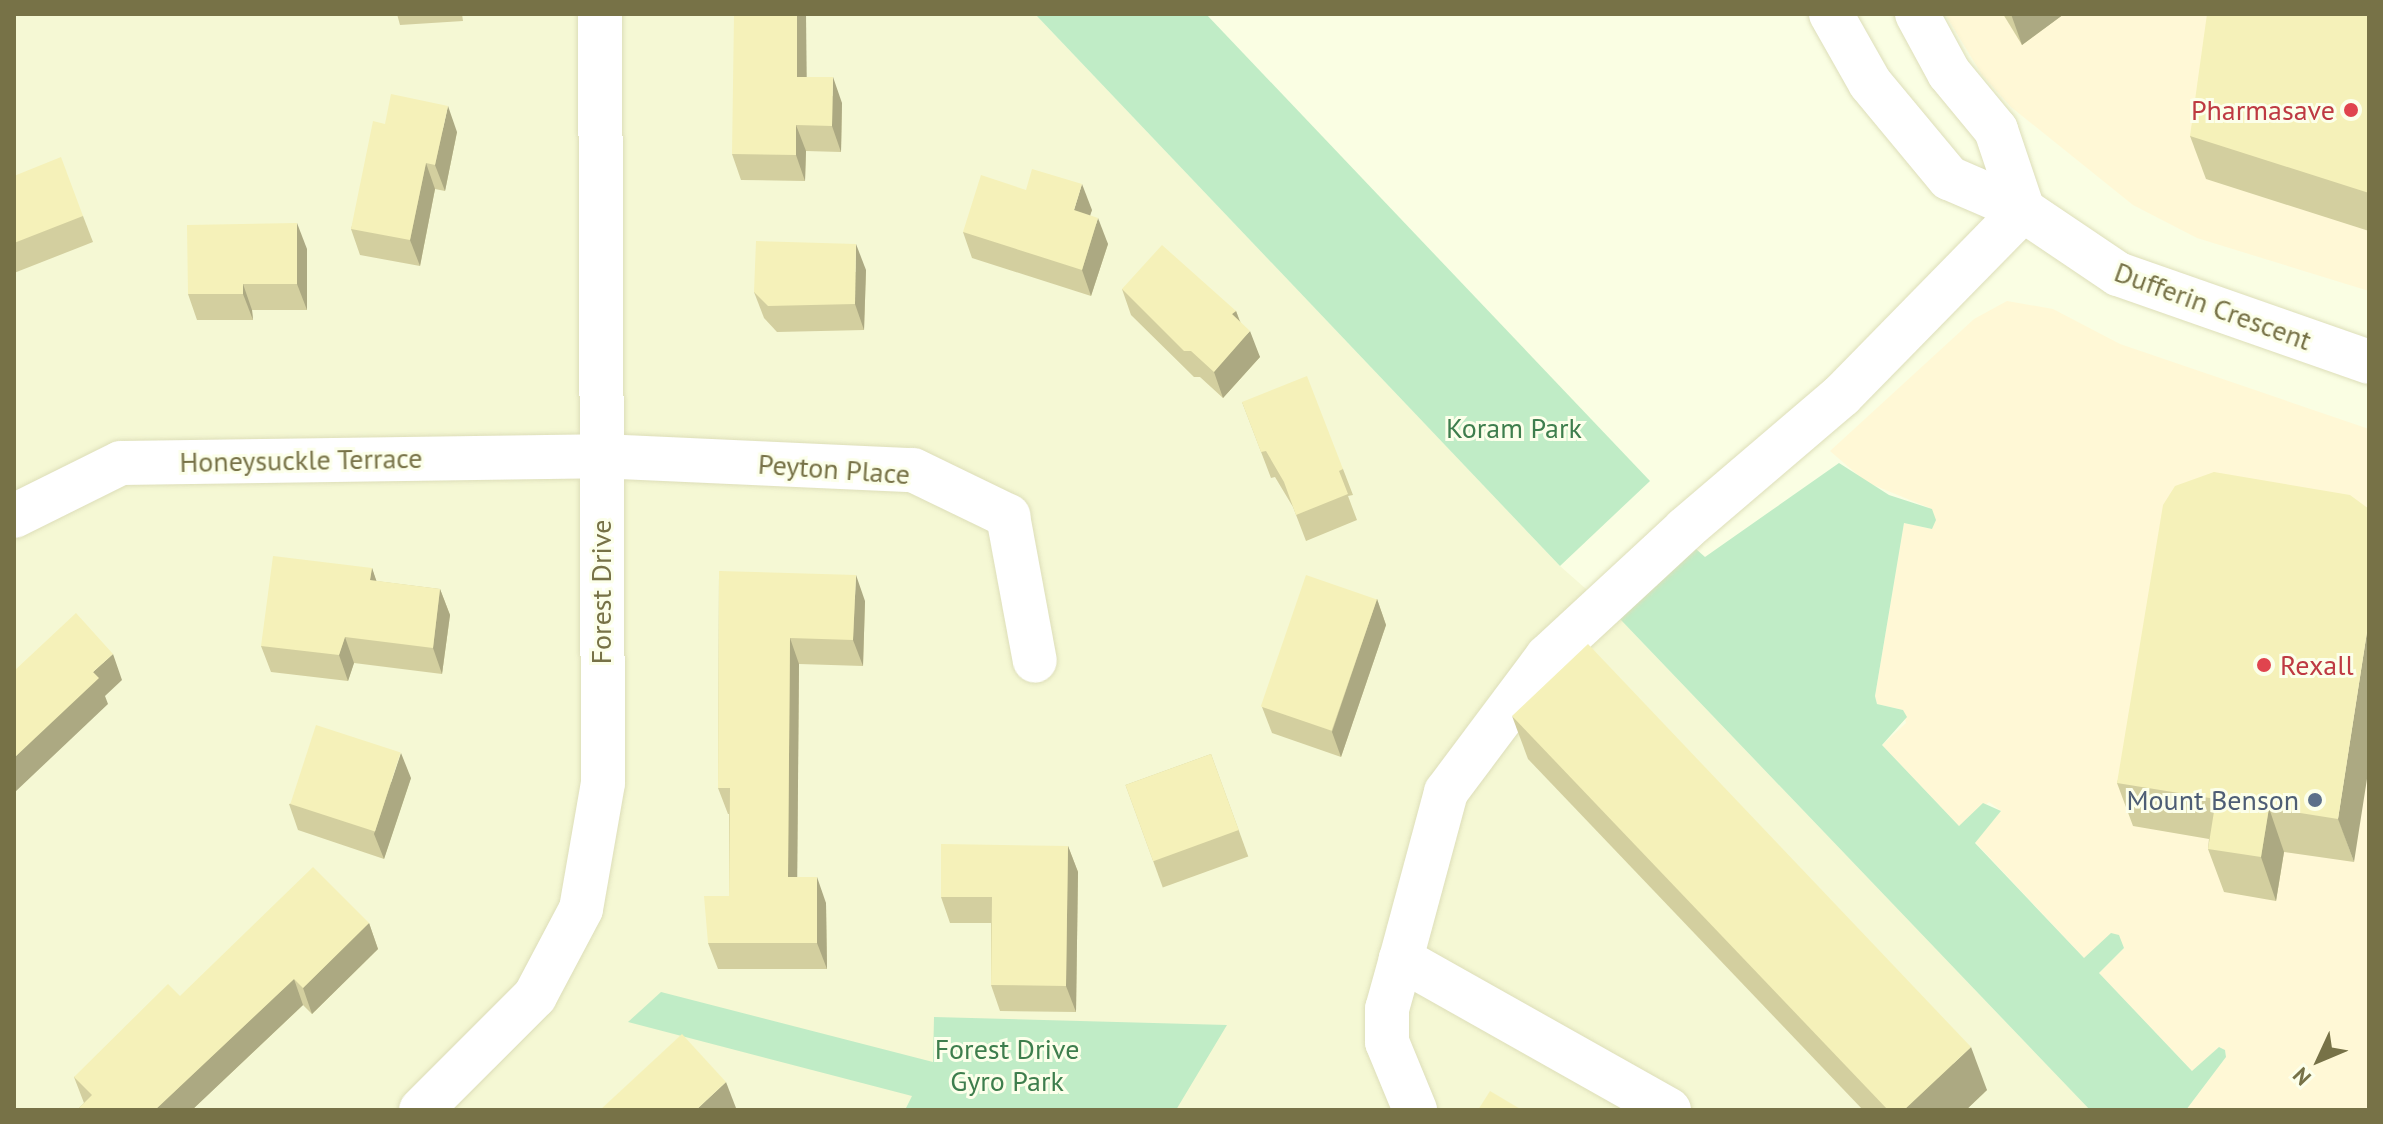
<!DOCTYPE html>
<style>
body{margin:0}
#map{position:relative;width:2383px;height:1124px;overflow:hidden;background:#fafee3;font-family:"PT Sans",sans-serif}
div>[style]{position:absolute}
.residential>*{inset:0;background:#f5f8d4}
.commercial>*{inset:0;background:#fff8d6}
.green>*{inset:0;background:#c0ecc6}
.roads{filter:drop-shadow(0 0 2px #dddeb9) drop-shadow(0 0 2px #dddeb9)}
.minor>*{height:44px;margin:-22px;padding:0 22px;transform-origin:22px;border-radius:22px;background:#fff}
.wall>*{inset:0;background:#d3cf9f;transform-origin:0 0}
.shaded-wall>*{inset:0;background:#aca982}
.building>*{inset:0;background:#f5f1b9;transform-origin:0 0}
.dots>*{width:22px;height:22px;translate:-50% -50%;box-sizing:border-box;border:4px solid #fcffea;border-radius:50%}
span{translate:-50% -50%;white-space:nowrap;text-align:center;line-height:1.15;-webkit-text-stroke:6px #fcffea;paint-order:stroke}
.health-label{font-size:28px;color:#be3a42}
.right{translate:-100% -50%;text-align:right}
.left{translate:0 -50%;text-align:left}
.street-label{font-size:28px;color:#777247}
.park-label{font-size:28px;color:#3e7e4d}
.service-label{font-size:28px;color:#4e5e75}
.frame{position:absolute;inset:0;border:16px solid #777247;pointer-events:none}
.north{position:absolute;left:2279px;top:1020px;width:80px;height:80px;-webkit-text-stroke:6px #fcffea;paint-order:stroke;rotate:226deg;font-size:22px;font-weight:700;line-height:32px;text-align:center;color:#777247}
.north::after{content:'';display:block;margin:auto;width:28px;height:36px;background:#777247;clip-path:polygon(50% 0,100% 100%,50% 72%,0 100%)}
</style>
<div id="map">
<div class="residential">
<div style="clip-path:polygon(14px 14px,1035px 14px,1560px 566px,1620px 619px,2090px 1110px,14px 1110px)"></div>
</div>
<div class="commercial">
<div style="clip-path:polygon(1945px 14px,2369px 14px,2369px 291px,2197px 238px,2133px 205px,2011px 107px,1982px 75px)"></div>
<div style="clip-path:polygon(2007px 301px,2053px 309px,2120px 344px,2369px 429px,2369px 1110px,2186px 1110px,2226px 1057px,2225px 1050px,2219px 1047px,2193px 1072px,2099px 973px,2124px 948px,2111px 934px,2085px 959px,1975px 842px,2001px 811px,1989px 802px,1959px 826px,1882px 745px,1906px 723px,1903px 710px,1877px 704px,1875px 696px,1904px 523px,1932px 529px,1932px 509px,1866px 482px,1830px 451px,1974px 319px)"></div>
</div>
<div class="green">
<div style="clip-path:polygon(1035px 14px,1206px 14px,1650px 481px,1560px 566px)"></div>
<div style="clip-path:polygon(1839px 463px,1889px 495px,1932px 509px,1936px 520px,1932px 529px,1904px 523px,1875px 696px,1877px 704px,1903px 710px,1907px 717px,1882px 745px,1959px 826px,1983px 803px,2001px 811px,1975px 843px,2084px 958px,2111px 933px,2119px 935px,2124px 948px,2099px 973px,2192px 1071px,2219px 1047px,2225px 1050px,2226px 1057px,2186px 1110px,2090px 1110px,1620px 619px,1696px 549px,1705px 557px)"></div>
<div style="clip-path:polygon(661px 992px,933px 1062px,934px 1017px,1227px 1025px,1176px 1110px,905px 1110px,912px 1096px,628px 1022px)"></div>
</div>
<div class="roads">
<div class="minor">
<div style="left:1831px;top:14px;width:79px;rotate:60.5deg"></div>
<div style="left:1870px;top:83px;width:124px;rotate:50.3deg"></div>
<div style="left:1949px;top:178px;width:81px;rotate:23.4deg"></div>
<div style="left:2023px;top:210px;width:115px;rotate:34deg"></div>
<div style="left:2118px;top:274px;width:266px;rotate:19.3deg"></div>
<div style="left:1917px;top:14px;width:67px;rotate:61.5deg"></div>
<div style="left:1949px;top:73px;width:74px;rotate:50.5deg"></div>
<div style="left:1996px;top:130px;width:84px;rotate:71.4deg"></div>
<div style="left:14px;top:516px;width:119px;rotate:-26.4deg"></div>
<div style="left:121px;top:463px;width:479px;rotate:-0.8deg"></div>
<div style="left:600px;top:456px;width:313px;rotate:2.6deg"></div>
<div style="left:913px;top:470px;width:106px;rotate:25.8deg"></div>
<div style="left:1008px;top:516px;width:147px;rotate:79.5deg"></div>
<div style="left:1401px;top:959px;width:52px;rotate:105.6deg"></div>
<div style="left:1387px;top:1009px;width:33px;rotate:90deg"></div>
<div style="left:1387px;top:1042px;width:74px;rotate:67.6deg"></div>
<div style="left:421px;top:1110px;width:161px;rotate:-45deg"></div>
<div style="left:535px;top:996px;width:98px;rotate:-62.1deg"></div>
<div style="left:581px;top:909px;width:128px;rotate:-80.1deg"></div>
<div style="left:603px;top:783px;width:769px;rotate:-90.22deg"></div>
<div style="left:1669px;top:1110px;width:308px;rotate:-150.6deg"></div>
<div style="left:1401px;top:959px;width:173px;rotate:-74.9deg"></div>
<div style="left:1446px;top:792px;width:169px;rotate:-53.2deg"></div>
<div style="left:1547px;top:657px;width:188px;rotate:-42.8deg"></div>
<div style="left:1685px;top:529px;width:206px;rotate:-40.5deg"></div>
<div style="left:1842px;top:395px;width:259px;rotate:-45.6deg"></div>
</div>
</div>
<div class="wall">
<div style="clip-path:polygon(397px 14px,462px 14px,463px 21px,400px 25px)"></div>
<div style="clip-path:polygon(2003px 14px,2064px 14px,2022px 45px)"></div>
<div style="clip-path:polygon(2369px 14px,2369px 231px,2206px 179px,2190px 136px)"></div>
<div style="clip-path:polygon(807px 77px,842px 103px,841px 152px,806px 151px,805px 181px,741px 180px,732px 154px)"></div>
<div style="clip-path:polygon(385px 124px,457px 132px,445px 191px,435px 189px,420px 266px,360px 255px,351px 229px)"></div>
<div style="clip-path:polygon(14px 176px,83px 216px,93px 242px,14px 273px)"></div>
<div style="clip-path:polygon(1092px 210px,1090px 215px,1108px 244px,1091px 296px,972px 258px,963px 232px)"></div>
<div style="clip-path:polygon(307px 249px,307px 310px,252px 310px,253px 320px,197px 320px,188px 294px)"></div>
<div style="clip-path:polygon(866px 270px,864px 330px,777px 332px,764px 318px,754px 292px)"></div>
<div style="clip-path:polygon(1122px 289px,1236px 311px,1240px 321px,1260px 357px,1223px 398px,1200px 377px,1194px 377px,1131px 315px)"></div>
<div style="clip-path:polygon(1242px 402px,1343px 469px,1353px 495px,1348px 496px,1357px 520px,1306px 541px,1293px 507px,1275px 477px,1271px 478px)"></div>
<div style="clip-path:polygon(2214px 472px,2354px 862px,2284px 852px,2276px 901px,2224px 892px,2208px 849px,2209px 839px,2133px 826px,2117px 783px)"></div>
<div style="clip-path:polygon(372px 568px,376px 581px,440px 589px,450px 615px,442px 674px,354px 663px,348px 681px,271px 672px,261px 646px)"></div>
<div style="clip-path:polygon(719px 571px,865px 601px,863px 666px,799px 664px,797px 877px,826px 903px,827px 969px,718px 969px,708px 943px,729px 896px,729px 814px,728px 814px,718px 788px)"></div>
<div style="clip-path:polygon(1377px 599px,1386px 625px,1341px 757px,1272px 733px,1262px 707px)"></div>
<div style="clip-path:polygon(1512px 716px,1987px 1090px,1966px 1110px,1863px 1110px,1528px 759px)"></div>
<div style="left:1211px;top:754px;width:109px;height:91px;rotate:70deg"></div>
<div style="clip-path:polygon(411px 778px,384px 859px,298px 830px,289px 804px)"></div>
<div style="clip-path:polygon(1068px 846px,1078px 872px,1076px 1012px,1000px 1011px,991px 985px,991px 923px,950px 923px,941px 897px)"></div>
<div style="clip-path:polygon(369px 923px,378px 949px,312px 1014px,303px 1005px,192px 1110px,77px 1110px,84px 1103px,74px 1077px)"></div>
</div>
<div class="shaded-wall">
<div style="clip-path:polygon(797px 14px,806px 14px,807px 103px,797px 77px)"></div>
<div style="clip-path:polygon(2011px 14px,2064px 14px,2022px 45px)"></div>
<div style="clip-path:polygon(833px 77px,842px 103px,841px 152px,832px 126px)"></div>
<div style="clip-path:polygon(448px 106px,457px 132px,445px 191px,435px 165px)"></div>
<div style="clip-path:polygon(796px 125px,806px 151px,805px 181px,796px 155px)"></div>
<div style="clip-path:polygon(426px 163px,435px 189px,420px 266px,410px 240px)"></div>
<div style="clip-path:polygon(1082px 184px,1092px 210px,1083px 236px,1074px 210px)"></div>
<div style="clip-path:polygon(1098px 218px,1108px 244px,1091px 296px,1082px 270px)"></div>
<div style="clip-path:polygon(297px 223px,307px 249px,307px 310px,297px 284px)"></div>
<div style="clip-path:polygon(856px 244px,866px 270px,864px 330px,855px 304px)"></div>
<div style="clip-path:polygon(243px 284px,252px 310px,253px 320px,243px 294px)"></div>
<div style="clip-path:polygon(1236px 311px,1245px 336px,1250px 331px,1260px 357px,1223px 398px,1214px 372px,1232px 314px)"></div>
<div style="clip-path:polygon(372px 568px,381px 594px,370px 580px)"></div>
<div style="clip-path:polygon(856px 575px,865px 601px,863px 666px,853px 640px)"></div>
<div style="clip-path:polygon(440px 589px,450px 615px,442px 674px,433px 648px)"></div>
<div style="clip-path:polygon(1377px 599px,1386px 625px,1341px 757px,1332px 732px)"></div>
<div style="clip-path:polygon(2369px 619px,2369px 766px,2354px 862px,2338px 819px)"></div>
<div style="clip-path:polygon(345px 637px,354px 663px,348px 681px,339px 655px)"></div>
<div style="clip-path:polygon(790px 638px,799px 664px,797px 903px,788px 877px)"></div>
<div style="clip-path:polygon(113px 654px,122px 680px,105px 696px,108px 704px,14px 793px,14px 758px,93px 672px)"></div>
<div style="clip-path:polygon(401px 753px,411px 778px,384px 859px,374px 834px)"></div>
<div style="clip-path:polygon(2269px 808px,2284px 852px,2276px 901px,2261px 857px)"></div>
<div style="clip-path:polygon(1068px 846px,1078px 872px,1076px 1012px,1066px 986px)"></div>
<div style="clip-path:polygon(817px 877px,826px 903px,827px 969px,817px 943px)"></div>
<div style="clip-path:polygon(369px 923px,378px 949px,312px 1014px,303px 988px)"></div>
<div style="clip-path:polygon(294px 979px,303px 1005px,192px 1110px,155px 1110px)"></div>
<div style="clip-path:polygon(1971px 1047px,1987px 1090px,1966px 1110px,1904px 1110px)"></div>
<div style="clip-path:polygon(726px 1082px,736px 1108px,734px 1110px,696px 1110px)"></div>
</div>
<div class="building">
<div style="clip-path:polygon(734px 14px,797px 14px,797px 77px,833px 77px,832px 126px,796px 125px,796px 155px,732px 154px)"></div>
<div style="clip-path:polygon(2207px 14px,2369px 14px,2369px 193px,2190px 136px)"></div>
<div style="clip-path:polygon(391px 94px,448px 106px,435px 165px,426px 163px,410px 240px,351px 229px,373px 121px,385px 124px)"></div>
<div style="clip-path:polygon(61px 157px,83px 216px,14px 243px,14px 176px)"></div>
<div style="clip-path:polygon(1032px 169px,1082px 184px,1074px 210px,1098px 218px,1082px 270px,963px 232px,981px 175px,1026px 190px)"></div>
<div style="clip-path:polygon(297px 223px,297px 284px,243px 284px,243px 294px,188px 294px,187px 225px)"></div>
<div style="clip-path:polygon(756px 241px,856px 244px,855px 304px,768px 306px,754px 292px)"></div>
<div style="clip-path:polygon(1162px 245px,1236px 311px,1232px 314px,1250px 331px,1214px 372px,1191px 351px,1184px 351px,1122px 289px)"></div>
<div style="clip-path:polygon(1307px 376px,1343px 469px,1339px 471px,1348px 494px,1296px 515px,1284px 482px,1266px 451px,1261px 452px,1242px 402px)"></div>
<div style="clip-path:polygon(2214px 472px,2350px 495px,2369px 509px,2369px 619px,2338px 819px,2269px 808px,2261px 857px,2208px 849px,2216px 799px,2117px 783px,2163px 505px,2175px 486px)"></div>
<div style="clip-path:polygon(273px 556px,372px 568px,370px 580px,440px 589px,433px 648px,345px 637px,339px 655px,261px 646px)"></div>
<div style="clip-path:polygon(719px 571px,856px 575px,853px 640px,790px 638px,788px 877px,817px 877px,817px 943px,708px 943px,704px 896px,729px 896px,730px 788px,718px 788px)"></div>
<div style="left:1306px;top:575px;width:75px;height:139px;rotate:19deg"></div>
<div style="clip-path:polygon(76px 613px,113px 654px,93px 672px,99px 678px,14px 758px,14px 671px)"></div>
<div style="clip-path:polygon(1588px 644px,1971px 1047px,1904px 1110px,1888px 1110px,1512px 716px)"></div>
<div style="left:316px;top:725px;width:89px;height:83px;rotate:18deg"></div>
<div style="left:1211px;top:754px;width:81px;height:91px;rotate:70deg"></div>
<div style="clip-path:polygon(941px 844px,1068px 846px,1066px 986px,991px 985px,992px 897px,941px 897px)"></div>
<div style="clip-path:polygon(313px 867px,369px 923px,303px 988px,294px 979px,155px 1110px,77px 1110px,92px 1095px,74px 1077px,168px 984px,180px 996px)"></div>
<div style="clip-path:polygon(682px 1034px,726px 1082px,696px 1110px,600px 1110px)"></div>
<div style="clip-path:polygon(1490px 1091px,1522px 1110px,1478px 1110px)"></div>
</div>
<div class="dots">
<div style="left:2351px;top:110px;background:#e0444e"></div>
<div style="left:2264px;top:665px;background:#e0444e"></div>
<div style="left:2315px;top:800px;background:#5c6f8a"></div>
</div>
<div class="health-label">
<span class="right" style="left:2335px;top:110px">Pharmasave</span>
<span class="left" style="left:2280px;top:665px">Rexall</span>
</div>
<div class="street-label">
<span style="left:2213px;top:306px;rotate:20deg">Dufferin Crescent</span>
<span style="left:301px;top:460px;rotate:-1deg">Honeysuckle Terrace</span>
<span style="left:834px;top:469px;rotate:4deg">Peyton Place</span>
<span style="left:601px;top:592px;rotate:-90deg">Forest Drive</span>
</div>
<div class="park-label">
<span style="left:1514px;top:428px">Koram Park</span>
<span style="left:1007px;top:1065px">Forest Drive<br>Gyro Park</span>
</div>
<div class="service-label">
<span class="right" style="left:2299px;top:800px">Mount Benson</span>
</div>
<div class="frame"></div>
<div class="north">N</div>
</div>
